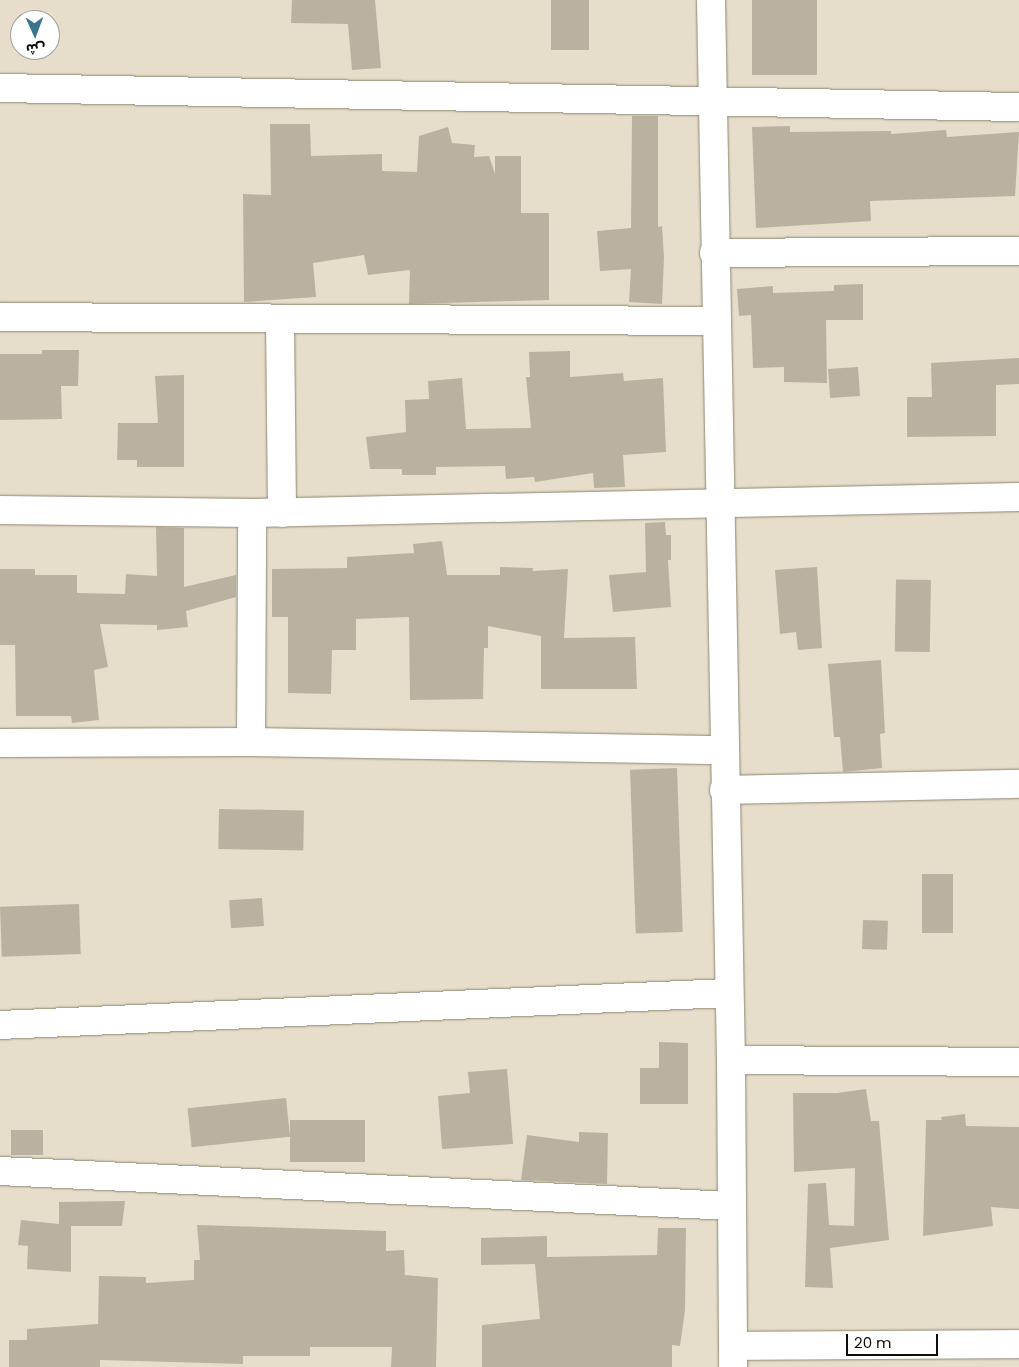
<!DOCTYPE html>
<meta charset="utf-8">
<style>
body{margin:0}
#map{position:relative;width:1019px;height:1367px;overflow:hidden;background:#e6deca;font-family:Poppins,"Noto Sans Arabic",sans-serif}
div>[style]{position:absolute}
.building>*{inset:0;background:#bab2a0;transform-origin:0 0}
.roads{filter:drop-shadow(0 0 1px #8d8674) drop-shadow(0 0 1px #8d8674)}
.minor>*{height:28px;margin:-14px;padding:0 14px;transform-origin:14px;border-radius:14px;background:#fff}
span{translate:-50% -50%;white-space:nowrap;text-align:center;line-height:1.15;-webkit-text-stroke:4px #fff;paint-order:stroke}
.north{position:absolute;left:10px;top:10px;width:50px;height:50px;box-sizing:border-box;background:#fff;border:1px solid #9f9e9c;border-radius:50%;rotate:178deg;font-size:14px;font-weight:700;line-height:20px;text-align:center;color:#100d07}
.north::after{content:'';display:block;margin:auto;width:18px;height:22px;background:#3a758d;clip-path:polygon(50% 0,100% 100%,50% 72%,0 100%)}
.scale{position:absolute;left:846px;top:1334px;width:92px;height:22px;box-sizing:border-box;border:2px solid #100d07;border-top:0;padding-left:6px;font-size:15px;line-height:18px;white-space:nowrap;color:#100d07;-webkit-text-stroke:4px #fff;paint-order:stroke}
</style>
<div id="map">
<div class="building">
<div style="clip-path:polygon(292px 0,375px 0,381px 68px,352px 70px,348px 24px,291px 23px)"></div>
<div style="left:551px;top:0;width:38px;height:50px"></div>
<div style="left:752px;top:0;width:65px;height:75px"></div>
<div style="clip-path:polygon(632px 116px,658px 116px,658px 227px,662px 226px,664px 257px,662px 304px,629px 302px,631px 269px,600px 271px,597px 231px,631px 228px)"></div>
<div style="clip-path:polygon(270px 124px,310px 124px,311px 156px,382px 154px,382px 171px,417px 172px,419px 136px,448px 127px,452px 143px,475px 145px,474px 157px,489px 156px,495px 174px,495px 156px,521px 156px,521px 213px,549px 213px,549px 300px,409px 304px,410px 270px,368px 275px,364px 255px,313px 263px,316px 297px,244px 302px,243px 194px,271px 195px)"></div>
<div style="clip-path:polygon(790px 126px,790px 132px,891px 131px,891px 134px,946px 130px,947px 137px,1019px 132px,1015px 196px,870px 201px,871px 221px,756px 228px,752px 127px)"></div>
<div style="clip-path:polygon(863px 284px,863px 320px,826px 320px,827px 383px,784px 382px,784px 367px,753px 368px,751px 315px,739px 316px,737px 289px,773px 286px,773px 293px,834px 291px,834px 285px)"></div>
<div style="clip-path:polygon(42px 350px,79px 350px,78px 386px,61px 386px,62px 419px,0 420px,0 354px,42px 354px)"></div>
<div style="clip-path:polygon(570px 351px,570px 377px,623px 373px,624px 381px,663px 378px,666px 452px,623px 455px,625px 487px,594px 488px,593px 473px,535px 482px,534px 477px,506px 479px,505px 466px,436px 467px,436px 475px,402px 475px,402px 469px,370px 469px,366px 437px,406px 432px,405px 400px,429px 399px,428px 381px,462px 378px,466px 429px,531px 428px,526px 377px,530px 377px,529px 352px)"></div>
<div style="clip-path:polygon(1019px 358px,1019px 384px,996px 385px,996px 436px,907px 437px,907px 397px,932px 397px,931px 363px)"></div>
<div style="left:858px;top:367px;width:29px;height:30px;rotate:86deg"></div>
<div style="clip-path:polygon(184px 375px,184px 467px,137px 467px,137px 460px,117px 460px,118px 423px,158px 423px,155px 376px)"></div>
<div style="clip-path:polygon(665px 522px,666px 535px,671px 535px,671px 560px,668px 560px,671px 607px,613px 612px,609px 575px,646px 572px,645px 523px)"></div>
<div style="clip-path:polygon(156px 527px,184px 528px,184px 587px,236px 575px,236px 597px,186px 611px,188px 627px,157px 630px,157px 625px,100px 624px,108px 667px,94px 670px,99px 720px,72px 723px,71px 716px,16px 716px,15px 645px,0 645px,0 569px,35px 569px,35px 575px,77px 575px,77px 593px,125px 594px,126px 574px,157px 576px)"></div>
<div style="clip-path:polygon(442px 541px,447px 575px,500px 575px,500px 567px,533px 568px,533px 571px,568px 569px,564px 638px,635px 637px,637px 689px,541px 689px,541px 636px,488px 626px,488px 648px,484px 648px,483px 699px,410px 700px,409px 617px,356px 619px,356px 650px,332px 650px,331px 694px,288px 693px,288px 617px,272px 617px,272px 569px,347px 568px,347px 557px,414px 553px,413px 544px)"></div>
<div style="clip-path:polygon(817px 567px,822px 648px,798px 650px,796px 632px,780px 634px,775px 570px)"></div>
<div style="left:931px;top:580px;width:72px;height:35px;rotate:91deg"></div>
<div style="clip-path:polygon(881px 660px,885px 733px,880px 734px,882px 768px,843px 772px,840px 737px,834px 737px,828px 664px)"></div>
<div style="left:677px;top:768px;width:164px;height:47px;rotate:88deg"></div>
<div style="left:219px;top:809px;width:85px;height:40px;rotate:1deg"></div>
<div style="left:922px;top:874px;width:31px;height:59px"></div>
<div style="left:262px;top:898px;width:28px;height:33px;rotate:86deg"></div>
<div style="left:79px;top:904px;width:50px;height:79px;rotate:88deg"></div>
<div style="left:863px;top:920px;width:25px;height:29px;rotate:2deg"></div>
<div style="clip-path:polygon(659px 1042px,688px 1043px,688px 1104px,640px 1104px,640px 1068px,659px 1068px)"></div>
<div style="clip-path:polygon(507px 1069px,513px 1144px,442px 1149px,438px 1096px,470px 1093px,468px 1072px)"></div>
<div style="clip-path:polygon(866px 1089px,871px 1121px,879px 1121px,889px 1240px,830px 1248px,833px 1288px,805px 1287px,808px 1184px,826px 1183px,829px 1225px,854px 1226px,855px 1168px,794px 1172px,793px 1093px,837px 1093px)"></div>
<div style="left:286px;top:1098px;width:39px;height:99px;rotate:84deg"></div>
<div style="clip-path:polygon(965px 1114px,966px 1126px,1019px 1127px,1019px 1209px,991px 1207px,993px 1226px,923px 1236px,926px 1120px,942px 1120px,941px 1117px)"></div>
<div style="left:365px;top:1120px;width:42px;height:75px;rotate:90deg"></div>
<div style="left:11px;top:1130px;width:32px;height:25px"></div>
<div style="clip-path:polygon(579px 1132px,608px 1133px,607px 1184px,521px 1180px,527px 1135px,579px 1142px)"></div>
<div style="clip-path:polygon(125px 1201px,122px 1226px,71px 1226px,71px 1272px,27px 1269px,28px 1246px,18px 1245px,21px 1220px,59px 1224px,59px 1202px)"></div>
<div style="clip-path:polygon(197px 1225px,386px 1231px,386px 1251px,404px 1250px,405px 1275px,438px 1278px,436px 1367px,391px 1367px,392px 1347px,310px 1347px,310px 1356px,243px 1356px,243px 1364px,100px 1360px,100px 1367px,9px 1367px,9px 1340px,27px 1340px,27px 1329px,98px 1324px,99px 1276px,146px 1277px,146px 1283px,194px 1280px,194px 1260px,200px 1260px)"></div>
<div style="clip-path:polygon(658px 1228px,686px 1228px,685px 1310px,680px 1346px,672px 1345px,672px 1367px,482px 1367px,482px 1325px,540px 1319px,535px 1264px,481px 1265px,481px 1238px,547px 1236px,547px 1257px,657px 1255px)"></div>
</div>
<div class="roads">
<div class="minor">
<div style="left:711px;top:0;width:1060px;rotate:88.92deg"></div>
<div style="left:731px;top:1060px;width:307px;rotate:89.6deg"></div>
<div style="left:0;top:88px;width:1019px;rotate:1.07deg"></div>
<div style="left:714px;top:253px;width:305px;rotate:-0.4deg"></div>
<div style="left:0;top:317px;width:715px;rotate:0.32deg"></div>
<div style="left:280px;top:319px;width:194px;rotate:89.4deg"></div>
<div style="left:0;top:510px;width:252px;rotate:0.7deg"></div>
<div style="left:252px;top:513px;width:767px;rotate:-1.2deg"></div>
<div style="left:251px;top:742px;width:229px;rotate:-89.7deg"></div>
<div style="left:0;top:743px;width:251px;rotate:-0.2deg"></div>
<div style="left:251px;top:742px;width:472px;rotate:1deg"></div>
<div style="left:724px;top:790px;width:295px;rotate:-1.2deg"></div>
<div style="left:0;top:1025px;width:729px;rotate:-2.52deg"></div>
<div style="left:731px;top:1060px;width:288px;rotate:0.4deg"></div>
<div style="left:0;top:1171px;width:731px;rotate:2.74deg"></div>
<div style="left:733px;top:1346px;width:286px;rotate:-0.4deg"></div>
</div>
</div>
<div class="north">ش</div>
<div class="scale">20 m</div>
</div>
